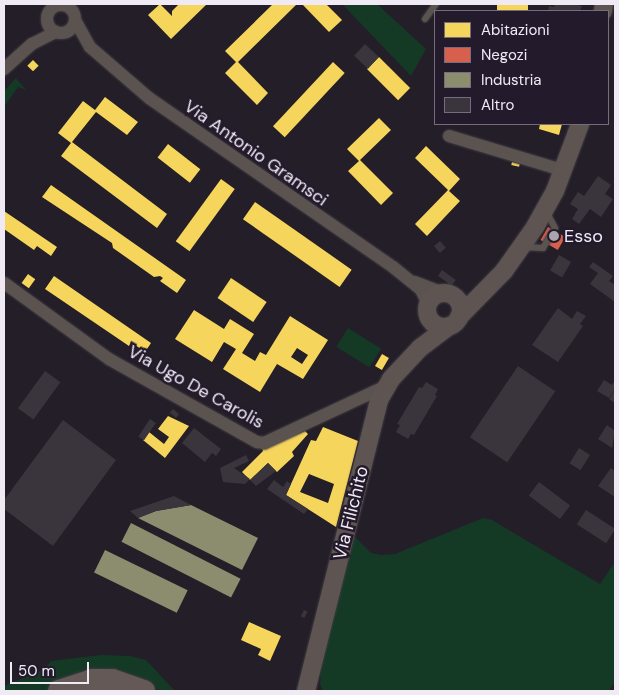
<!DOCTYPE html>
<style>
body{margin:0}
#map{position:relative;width:619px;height:695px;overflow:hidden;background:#231e27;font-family:"DM Sans",sans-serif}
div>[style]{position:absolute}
.green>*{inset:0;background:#143a26;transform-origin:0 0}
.homes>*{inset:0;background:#f6d55c;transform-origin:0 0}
.shops>*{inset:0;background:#d6604d;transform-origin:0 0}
.industry>*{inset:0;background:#8c8c6e;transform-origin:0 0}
.building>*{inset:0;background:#3a353c;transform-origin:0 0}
.roads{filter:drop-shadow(0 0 1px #403b43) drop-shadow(0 0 1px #403b43)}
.lane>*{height:6px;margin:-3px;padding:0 3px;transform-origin:3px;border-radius:3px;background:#5b5350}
.street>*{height:12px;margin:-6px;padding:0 6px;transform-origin:6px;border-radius:6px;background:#5b5350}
.street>.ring{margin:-6px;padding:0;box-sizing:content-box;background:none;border:12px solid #5b5350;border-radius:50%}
.secondary>*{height:18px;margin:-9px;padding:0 9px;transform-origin:9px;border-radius:9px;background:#5e5452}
.secondary>.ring{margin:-9px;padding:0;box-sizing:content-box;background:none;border:18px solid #5e5452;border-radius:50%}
.highway>*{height:22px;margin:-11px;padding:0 11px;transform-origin:11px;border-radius:11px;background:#645957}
.dots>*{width:14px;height:14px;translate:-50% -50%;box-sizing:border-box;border:2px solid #231a2b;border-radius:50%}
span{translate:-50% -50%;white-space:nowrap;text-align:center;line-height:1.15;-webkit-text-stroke:5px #231a2b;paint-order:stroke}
.street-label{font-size:18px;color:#f0eaf5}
.poi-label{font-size:18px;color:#f0eaf5}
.left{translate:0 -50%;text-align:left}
.frame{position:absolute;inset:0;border:5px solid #f0eaf5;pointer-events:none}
.legend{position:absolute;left:434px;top:10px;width:175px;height:115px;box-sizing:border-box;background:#231a2b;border:1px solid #756d7c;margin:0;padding:6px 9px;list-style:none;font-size:15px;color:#f0eaf5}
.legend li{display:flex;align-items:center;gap:10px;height:25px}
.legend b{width:25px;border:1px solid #756d7c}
.scale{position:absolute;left:10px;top:662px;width:79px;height:22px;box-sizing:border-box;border:2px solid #f0eaf5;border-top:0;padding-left:6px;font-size:15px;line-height:18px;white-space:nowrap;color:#f0eaf5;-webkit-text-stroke:4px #231a2b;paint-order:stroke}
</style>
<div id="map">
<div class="green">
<div style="clip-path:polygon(342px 4px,377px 4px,426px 49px,411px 76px)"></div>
<div style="clip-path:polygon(16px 78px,26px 90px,18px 87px,4px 107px,4px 91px)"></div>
<div style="left:348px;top:328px;width:39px;height:22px;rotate:32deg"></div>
<div style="clip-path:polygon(483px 518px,492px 520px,600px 584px,615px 562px,615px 681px,609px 691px,323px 691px,320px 684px,322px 661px,351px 533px,371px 553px,381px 555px,395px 554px)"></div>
<div style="clip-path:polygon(101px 655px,130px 656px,146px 660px,175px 691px,69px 682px,47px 691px,4px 691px,4px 686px,44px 669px,51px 661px)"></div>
</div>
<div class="homes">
<div style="clip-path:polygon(160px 4px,172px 16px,172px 11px,179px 4px,207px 4px,171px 39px,148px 15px)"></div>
<div style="clip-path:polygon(273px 4px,297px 4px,238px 62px,268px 93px,257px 105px,225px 73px,236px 62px,225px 51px)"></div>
<div style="clip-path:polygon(302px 4px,326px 4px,342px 20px,329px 32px)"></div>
<div style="left:497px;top:4px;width:31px;height:7px"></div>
<div style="left:379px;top:57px;width:44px;height:17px;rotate:45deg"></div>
<div style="left:33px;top:60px;width:8px;height:8px;rotate:45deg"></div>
<div style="left:333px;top:62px;width:16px;height:88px;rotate:43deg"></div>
<div style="clip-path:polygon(105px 97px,138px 122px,127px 135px,96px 112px,72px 142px,167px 214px,157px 228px,61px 156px,71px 143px,58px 133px,83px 101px,95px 110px)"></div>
<div style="clip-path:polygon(379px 118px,391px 130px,360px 160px,393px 193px,381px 205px,348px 171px,359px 161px,347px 149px)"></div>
<div style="clip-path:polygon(540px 124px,562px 124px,559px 135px,539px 129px)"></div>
<div style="left:168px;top:144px;width:41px;height:17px;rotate:38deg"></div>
<div style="clip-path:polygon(426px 146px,460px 179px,449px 191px,460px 201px,427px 236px,415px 224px,448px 190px,415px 158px)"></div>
<div style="left:512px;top:162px;width:8px;height:3px;rotate:14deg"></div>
<div style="left:221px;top:179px;width:17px;height:77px;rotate:36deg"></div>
<div style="clip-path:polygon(51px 185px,186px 280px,177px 293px,160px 281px,163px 278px,160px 276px,154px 277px,113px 248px,112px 243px,42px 197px)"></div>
<div style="left:255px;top:202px;width:118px;height:21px;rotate:35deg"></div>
<div style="clip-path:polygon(4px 211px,57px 247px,51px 256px,37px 246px,34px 250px,4px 229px)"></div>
<div style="left:28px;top:274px;width:9px;height:11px;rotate:36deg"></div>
<div style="clip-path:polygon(54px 276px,151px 343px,145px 352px,131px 342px,129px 346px,45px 289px)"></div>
<div style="left:231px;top:278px;width:43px;height:24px;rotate:34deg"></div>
<div style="clip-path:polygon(evenodd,194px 310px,224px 329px,230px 319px,254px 334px,242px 353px,255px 361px,260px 352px,266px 355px,290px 316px,328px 340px,303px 379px,277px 364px,260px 392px,223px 369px,236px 349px,224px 342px,212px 362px,175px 339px,194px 310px,297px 348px,308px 355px,302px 364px,291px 357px,297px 348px)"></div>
<div style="left:382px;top:354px;width:8px;height:14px;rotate:30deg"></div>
<div style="clip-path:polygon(168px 416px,189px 426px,165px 458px,143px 440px,149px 432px,164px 444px,169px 437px,158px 429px)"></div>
<div style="clip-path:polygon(evenodd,323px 427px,358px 441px,336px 527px,286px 495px,311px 440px,316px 441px,323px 427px,309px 474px,334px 484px,328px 503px,300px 492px,309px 474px)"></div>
<div style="clip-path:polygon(305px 431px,308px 434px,292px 452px,294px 456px,277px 472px,268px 463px,250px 480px,242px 472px,263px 451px,262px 448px)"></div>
<div style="clip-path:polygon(249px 622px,281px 636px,270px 661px,258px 655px,261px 649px,241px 640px)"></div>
</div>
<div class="shops">
<div style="left:548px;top:227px;width:20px;height:15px;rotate:30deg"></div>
</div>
<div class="industry">
<div style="clip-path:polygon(191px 505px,258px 538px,242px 570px,138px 518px,156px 511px)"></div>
<div style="left:131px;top:523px;width:123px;height:21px;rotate:27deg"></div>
<div style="left:105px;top:550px;width:92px;height:25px;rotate:26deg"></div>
</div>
<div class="building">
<div style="clip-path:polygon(555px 4px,572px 4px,582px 6px,580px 11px,548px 11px,549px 6px,554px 7px)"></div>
<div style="left:365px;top:44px;width:19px;height:16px;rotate:43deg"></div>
<div style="clip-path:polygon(598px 176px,611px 185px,605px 194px,613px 199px,601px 217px,590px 209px,579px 224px,572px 219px,578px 209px,570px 204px,578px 192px,584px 196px)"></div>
<div style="left:440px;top:241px;width:9px;height:8px;rotate:49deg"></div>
<div style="left:559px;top:255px;width:14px;height:18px;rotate:30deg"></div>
<div style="clip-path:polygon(593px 262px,613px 276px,609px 281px,615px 285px,615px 302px,590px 284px,598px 273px,589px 267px)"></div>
<div style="left:442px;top:270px;width:17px;height:7px;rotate:36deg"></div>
<div style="clip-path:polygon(558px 308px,572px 319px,577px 311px,586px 316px,580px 324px,583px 326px,558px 362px,532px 345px)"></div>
<div style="left:518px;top:366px;width:45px;height:86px;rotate:34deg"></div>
<div style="left:45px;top:371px;width:19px;height:46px;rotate:36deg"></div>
<div style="clip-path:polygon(604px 380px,612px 385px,615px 380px,615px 389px,609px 398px,597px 391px)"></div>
<div style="clip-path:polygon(426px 382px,438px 389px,435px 395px,437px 396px,414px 435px,411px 434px,408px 439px,396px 432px,400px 425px,397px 424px,419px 387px,422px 388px)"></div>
<div style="clip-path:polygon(615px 390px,615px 403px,609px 399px)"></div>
<div style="left:173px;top:409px;width:8px;height:5px;rotate:40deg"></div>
<div style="left:150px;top:419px;width:7px;height:21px;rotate:34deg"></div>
<div style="clip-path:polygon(63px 420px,116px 460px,53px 546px,4px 509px,4px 500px)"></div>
<div style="clip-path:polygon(607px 425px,615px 431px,612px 448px,598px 439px)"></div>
<div style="clip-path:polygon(194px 428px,221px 449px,216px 456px,212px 453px,205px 462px,182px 443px)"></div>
<div style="left:579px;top:448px;width:13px;height:18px;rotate:32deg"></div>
<div style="clip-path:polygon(246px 455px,249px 461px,234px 468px,250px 479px,245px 484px,223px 482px,220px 468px)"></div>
<div style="clip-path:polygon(268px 463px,276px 471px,256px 486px,250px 480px)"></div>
<div style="clip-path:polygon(611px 468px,615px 471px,615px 497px,598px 486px)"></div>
<div style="clip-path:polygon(274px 480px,283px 487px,287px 481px,291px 484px,286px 495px,308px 509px,304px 514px,267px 489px)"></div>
<div style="left:539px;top:482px;width:39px;height:17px;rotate:37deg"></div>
<div style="clip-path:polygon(174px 496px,191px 505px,156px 511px,138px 518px,130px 511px)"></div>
<div style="left:586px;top:510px;width:35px;height:17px;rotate:33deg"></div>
<div style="left:304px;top:610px;width:4px;height:7px;rotate:27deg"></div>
</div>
<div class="roads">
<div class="lane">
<div style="left:425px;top:19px;width:19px;rotate:-54deg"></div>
<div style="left:523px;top:247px;width:20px;rotate:3deg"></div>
<div style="left:543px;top:248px;width:23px;rotate:-59deg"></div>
<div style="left:555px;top:228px;width:17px;rotate:-118deg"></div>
</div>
<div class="street">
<div class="ring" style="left:47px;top:5px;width:16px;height:16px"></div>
<div style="left:75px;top:20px;width:31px;rotate:61deg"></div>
<div style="left:90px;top:47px;width:78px;rotate:40.8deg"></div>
<div style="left:149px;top:98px;width:297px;rotate:34.7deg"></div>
<div style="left:393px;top:267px;width:36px;rotate:39deg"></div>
<div style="left:421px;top:290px;width:16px;rotate:63deg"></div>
<div style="left:4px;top:69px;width:38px;rotate:-42deg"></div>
<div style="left:32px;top:44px;width:27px;rotate:-27deg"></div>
<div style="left:449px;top:136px;width:118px;rotate:16.7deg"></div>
<div style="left:415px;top:282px;width:30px;rotate:21deg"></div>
<div style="left:4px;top:283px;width:130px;rotate:35.9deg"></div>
<div style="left:109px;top:359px;width:170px;rotate:29.3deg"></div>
<div style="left:257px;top:442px;width:7px;rotate:8deg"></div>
<div style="left:264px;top:443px;width:132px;rotate:-25deg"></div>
</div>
<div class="secondary">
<div style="left:603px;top:11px;width:7px;rotate:-82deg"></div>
<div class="ring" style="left:427px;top:293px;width:16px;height:16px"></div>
<div style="left:459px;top:317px;width:64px;rotate:-45.6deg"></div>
<div style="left:504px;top:271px;width:54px;rotate:-54.8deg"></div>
<div style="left:535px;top:227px;width:41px;rotate:-60.9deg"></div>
<div style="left:555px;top:191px;width:72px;rotate:-69.5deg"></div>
<div style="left:306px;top:691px;width:300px;rotate:-75.9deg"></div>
<div style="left:379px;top:400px;width:24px;rotate:-60deg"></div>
<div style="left:391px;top:379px;width:42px;rotate:-46.9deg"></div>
<div style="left:420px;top:348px;width:36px;rotate:-37deg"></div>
</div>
<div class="highway">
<div style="left:59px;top:691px;width:35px;rotate:-18deg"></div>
<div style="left:92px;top:680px;width:20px"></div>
<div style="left:112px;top:680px;width:34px;rotate:19deg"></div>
</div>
</div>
<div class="dots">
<div style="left:554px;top:236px;background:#a8a3ad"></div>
</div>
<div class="street-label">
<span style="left:256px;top:153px;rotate:35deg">Via Antonio Gramsci</span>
<span style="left:196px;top:387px;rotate:29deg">Via Ugo De Carolis</span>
<span style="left:351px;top:513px;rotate:-76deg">Via Filichito</span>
</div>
<div class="poi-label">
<span class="left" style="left:564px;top:236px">Esso</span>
</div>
<div class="frame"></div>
<ul class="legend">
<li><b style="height:14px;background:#f6d55c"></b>Abitazioni</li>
<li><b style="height:14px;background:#d6604d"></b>Negozi</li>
<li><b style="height:14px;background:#8c8c6e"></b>Industria</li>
<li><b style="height:14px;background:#3a353c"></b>Altro</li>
</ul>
<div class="scale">50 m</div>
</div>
